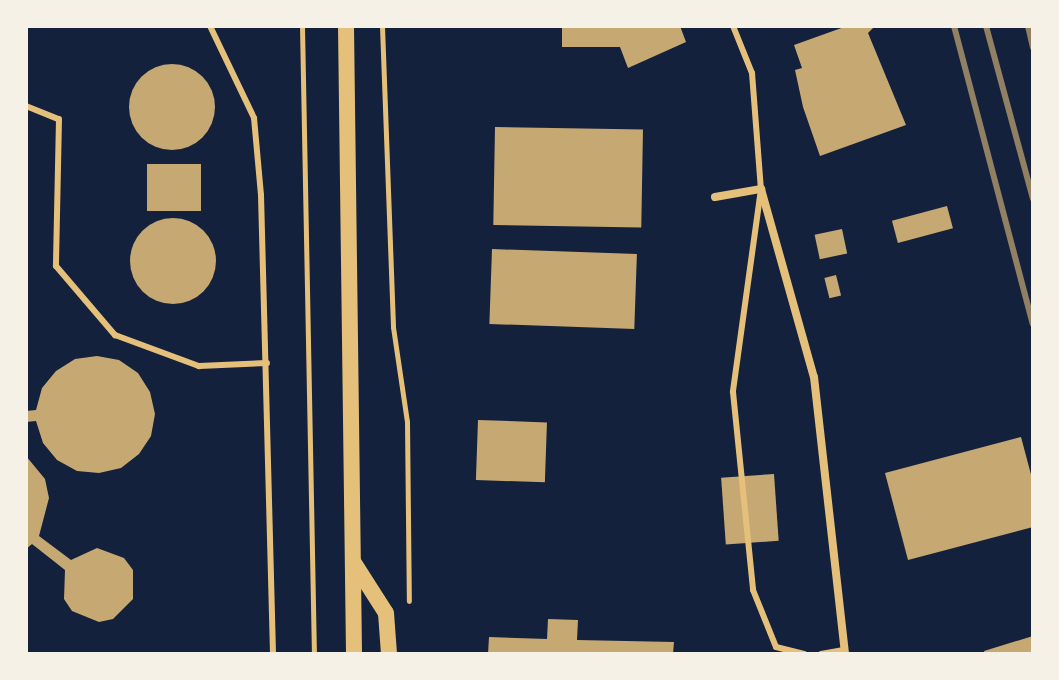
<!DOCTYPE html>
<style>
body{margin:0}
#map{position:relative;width:1059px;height:680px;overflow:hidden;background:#14213d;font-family:Inter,sans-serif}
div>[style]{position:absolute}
.building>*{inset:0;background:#c6a872;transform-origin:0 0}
.round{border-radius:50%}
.path>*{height:5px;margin:-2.5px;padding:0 2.5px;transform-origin:2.5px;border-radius:2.5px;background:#e5c07b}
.service>*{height:6px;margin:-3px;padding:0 3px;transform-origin:3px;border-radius:3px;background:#e5c07b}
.minor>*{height:8px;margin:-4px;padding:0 4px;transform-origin:4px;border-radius:4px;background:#e5c07b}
.secondary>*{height:16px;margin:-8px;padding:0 8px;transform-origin:8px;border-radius:8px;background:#e5c07b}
.rail>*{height:6px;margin:-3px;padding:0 3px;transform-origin:3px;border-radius:3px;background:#918062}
span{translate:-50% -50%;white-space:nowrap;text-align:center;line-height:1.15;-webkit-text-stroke:7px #f6f1e7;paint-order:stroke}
.frame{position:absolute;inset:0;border:28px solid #f6f1e7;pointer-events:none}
</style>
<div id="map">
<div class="building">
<div style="clip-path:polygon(562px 26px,680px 26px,686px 42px,628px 68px,620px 47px,562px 47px)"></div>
<div style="clip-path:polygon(847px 26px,875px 26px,868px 33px,906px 125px,820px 156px,803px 107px,795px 70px,802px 68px,794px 45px)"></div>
<div class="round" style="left:129px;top:64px;width:86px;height:86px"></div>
<div style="left:495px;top:127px;width:148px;height:98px;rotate:1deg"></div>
<div style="left:147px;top:164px;width:54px;height:47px"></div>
<div style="left:947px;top:206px;width:23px;height:57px;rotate:75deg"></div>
<div class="round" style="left:130px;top:218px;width:86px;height:86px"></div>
<div style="left:842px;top:229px;width:25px;height:28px;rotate:78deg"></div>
<div style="left:492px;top:249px;width:145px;height:75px;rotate:2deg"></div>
<div style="left:836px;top:275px;width:21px;height:12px;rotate:76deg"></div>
<div style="clip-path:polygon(97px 356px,119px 360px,138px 373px,150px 392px,155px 414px,151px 436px,139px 454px,121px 468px,99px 473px,77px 471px,57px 460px,43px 443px,36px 421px,26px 422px,26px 411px,36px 410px,42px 388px,56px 371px,75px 359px)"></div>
<div style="left:478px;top:420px;width:69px;height:60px;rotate:2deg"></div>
<div style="clip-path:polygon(1021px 437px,1033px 482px,1033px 527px,908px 560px,885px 473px)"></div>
<div style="clip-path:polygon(26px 456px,45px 479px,49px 498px,39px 536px,71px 560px,97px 548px,124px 558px,133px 570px,133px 599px,113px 619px,99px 622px,72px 611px,64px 599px,65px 570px,32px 544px,26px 549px)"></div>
<div style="left:774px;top:474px;width:67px;height:53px;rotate:86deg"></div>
<div style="clip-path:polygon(548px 619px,578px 620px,577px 640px,674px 642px,673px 654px,488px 654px,489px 637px,547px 639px)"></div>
<div style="clip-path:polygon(1033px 636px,1033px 654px,985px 654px,984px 651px)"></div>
</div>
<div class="path">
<div style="left:302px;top:26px;width:628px;rotate:88.91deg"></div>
<div style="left:382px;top:26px;width:301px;rotate:87.9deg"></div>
<div style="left:393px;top:327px;width:96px;rotate:81.6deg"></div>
<div style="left:407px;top:422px;width:179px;rotate:89.4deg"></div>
</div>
<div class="service">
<div style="left:210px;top:26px;width:102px;rotate:64.4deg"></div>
<div style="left:254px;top:118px;width:77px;rotate:84.8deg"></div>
<div style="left:261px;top:195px;width:459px;rotate:88.5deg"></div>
<div style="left:733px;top:26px;width:51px;rotate:68deg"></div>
<div style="left:752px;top:73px;width:116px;rotate:85.6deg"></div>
<div style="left:761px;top:189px;width:205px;rotate:97.9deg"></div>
<div style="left:733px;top:392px;width:199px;rotate:84.2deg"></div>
<div style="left:753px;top:590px;width:61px;rotate:68deg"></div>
<div style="left:776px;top:647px;width:29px;rotate:14deg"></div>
<div style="left:26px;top:106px;width:35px;rotate:22deg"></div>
<div style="left:59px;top:119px;width:147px;rotate:91.2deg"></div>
<div style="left:56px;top:266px;width:91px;rotate:49.5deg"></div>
<div style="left:115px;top:335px;width:90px;rotate:20.3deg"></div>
<div style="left:199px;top:366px;width:68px;rotate:-2.5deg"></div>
<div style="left:821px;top:654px;width:23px;rotate:-10deg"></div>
</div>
<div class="minor">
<div style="left:715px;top:197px;width:47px;rotate:-9.9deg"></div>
<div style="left:761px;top:189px;width:195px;rotate:74.3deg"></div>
<div style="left:814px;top:377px;width:279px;rotate:83.6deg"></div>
</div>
<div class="secondary">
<div style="left:346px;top:26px;width:628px;rotate:89.27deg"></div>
<div style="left:354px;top:563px;width:59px;rotate:57.4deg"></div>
<div style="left:386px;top:613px;width:41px;rotate:85.8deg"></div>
</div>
<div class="rail">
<div style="left:954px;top:26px;width:308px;rotate:75.2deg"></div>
<div style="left:986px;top:26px;width:179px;rotate:74.8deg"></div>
<div style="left:1028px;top:26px;width:22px;rotate:77deg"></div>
</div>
<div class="frame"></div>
</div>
